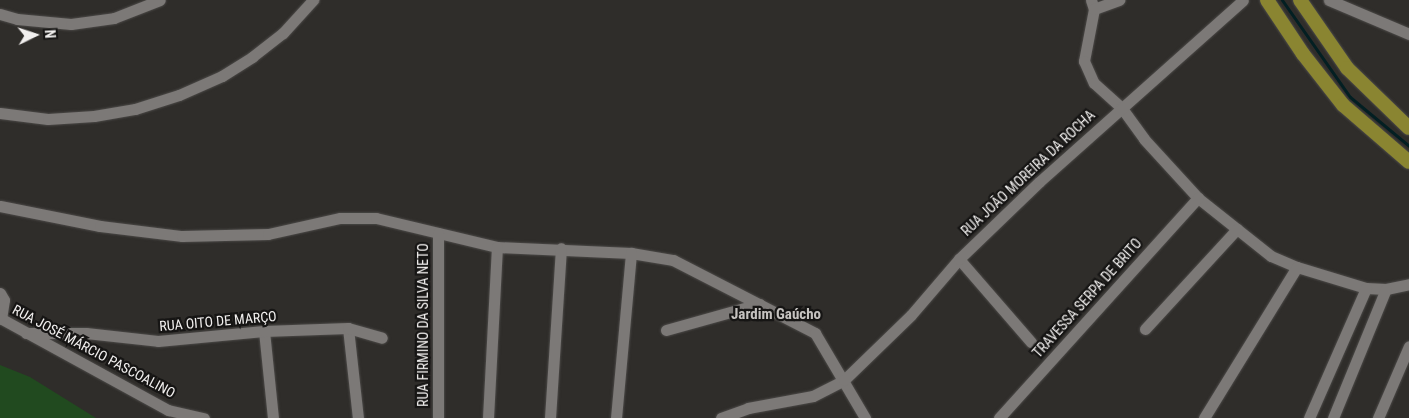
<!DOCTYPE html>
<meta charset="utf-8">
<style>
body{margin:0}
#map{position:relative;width:1409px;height:418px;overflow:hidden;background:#2f2d2a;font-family:"Roboto Condensed",sans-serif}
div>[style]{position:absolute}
.green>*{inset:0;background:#214a1f}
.stream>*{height:3px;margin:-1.5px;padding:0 1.5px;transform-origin:1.5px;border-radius:1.5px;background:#031f22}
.roads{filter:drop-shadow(0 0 1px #4c4a48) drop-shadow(0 0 1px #4c4a48)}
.minor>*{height:11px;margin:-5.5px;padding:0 5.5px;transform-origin:5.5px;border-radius:5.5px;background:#7c7977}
.major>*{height:14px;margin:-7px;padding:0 7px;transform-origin:7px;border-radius:7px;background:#8a8531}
span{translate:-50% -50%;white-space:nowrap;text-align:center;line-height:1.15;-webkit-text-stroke:4.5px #161514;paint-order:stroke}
.street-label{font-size:14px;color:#f2f0ef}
.neighbourhood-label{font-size:15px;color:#c6c3c0;font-weight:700}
.north{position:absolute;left:10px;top:10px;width:50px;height:50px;-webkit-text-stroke:4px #161514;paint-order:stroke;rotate:86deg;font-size:14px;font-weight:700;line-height:20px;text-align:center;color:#f2f0ef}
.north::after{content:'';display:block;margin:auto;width:18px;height:22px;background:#f2f0ef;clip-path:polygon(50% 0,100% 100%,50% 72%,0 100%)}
</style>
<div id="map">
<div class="green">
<div style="clip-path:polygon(0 365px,30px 377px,96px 418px,0 418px)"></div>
</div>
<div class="stream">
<div style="left:1282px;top:0;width:118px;rotate:55deg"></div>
<div style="left:1350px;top:97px;width:77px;rotate:39.7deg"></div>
</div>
<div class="roads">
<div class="minor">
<div style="left:1091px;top:0;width:9px;rotate:72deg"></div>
<div style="left:1094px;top:9px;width:53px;rotate:100.9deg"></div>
<div style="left:1084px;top:61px;width:24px;rotate:66deg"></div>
<div style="left:1094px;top:83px;width:36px;rotate:42deg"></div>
<div style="left:1121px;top:107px;width:39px;rotate:54deg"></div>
<div style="left:1144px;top:139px;width:80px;rotate:47.5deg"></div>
<div style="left:1198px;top:198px;width:93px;rotate:38.5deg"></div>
<div style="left:1271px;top:256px;width:28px;rotate:23deg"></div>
<div style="left:1297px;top:267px;width:72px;rotate:16.9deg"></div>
<div style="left:1366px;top:288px;width:20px;rotate:3deg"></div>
<div style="left:1386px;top:289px;width:24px;rotate:-12deg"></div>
<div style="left:1329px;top:0;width:87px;rotate:23deg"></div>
<div style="left:1094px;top:9px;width:27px;rotate:-20deg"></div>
<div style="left:0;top:14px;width:18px;rotate:16deg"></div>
<div style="left:17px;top:19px;width:54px;rotate:5.3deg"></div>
<div style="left:71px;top:24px;width:43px;rotate:-7.9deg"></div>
<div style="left:114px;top:18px;width:49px;rotate:-21.4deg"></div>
<div style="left:0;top:113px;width:48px;rotate:7.1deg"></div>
<div style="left:48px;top:119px;width:46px;rotate:-3.7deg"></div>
<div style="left:94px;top:116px;width:42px;rotate:-9.7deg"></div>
<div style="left:135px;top:109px;width:46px;rotate:-17.7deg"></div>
<div style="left:179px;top:95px;width:47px;rotate:-23.8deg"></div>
<div style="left:222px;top:76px;width:36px;rotate:-32deg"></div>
<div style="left:252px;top:57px;width:39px;rotate:-38deg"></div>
<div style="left:283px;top:33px;width:45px;rotate:-47.7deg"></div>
<div style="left:0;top:206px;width:102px;rotate:11.3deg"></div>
<div style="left:100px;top:226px;width:83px;rotate:7deg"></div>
<div style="left:182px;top:236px;width:86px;rotate:-1.3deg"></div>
<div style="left:268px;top:234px;width:74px;rotate:-12.5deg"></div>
<div style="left:340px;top:218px;width:36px"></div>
<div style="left:376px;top:218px;width:124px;rotate:13.5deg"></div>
<div style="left:497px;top:247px;width:134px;rotate:2.6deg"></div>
<div style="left:631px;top:253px;width:43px;rotate:9.5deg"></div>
<div style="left:673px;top:260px;width:160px;rotate:27.2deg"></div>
<div style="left:815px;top:333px;width:99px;rotate:59.5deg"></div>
<div style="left:438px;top:233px;width:185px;rotate:90deg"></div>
<div style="left:959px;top:259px;width:110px;rotate:49.1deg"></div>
<div style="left:0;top:293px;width:8px;rotate:60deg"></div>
<div style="left:4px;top:300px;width:19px;rotate:99deg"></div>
<div style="left:0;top:318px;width:192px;rotate:28.7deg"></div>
<div style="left:168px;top:410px;width:37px;rotate:13deg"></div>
<div style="left:348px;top:328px;width:91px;rotate:83.7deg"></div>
<div style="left:1145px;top:329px;width:136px;rotate:-47.4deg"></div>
<div style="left:666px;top:330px;width:97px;rotate:-15.6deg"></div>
<div style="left:264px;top:331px;width:87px;rotate:84.1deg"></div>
<div style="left:26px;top:333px;width:60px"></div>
<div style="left:86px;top:333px;width:72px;rotate:6.3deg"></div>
<div style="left:158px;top:341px;width:106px;rotate:-5.4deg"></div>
<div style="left:264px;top:331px;width:84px;rotate:-2deg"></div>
<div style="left:348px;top:328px;width:35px;rotate:16deg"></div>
<div style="left:488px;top:418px;width:171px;rotate:-87deg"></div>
<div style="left:550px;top:418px;width:170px;rotate:-86.3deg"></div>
<div style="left:616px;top:418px;width:166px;rotate:-84.8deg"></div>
<div style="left:721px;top:418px;width:29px;rotate:-20deg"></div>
<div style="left:748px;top:408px;width:66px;rotate:-10.5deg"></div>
<div style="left:813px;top:396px;width:35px;rotate:-27deg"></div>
<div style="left:844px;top:380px;width:93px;rotate:-44.1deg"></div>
<div style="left:911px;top:315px;width:74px;rotate:-49.4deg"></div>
<div style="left:959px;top:259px;width:111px;rotate:-43.9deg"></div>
<div style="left:1039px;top:182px;width:273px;rotate:-41.7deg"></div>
<div style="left:999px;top:418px;width:297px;rotate:-47.9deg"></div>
<div style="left:1204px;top:418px;width:177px;rotate:-58.4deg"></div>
<div style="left:1309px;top:418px;width:142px;rotate:-66.3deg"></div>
<div style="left:1333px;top:418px;width:139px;rotate:-67.7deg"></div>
<div style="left:1378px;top:418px;width:78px;rotate:-66.7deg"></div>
</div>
<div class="major">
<div style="left:1267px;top:0;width:65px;rotate:56.3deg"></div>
<div style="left:1303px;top:54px;width:65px;rotate:51.9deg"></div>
<div style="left:1343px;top:105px;width:87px;rotate:40.8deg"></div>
<div style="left:1300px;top:0;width:83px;rotate:55.3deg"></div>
<div style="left:1347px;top:68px;width:86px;rotate:44.1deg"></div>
</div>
</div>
<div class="street-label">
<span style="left:1028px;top:173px;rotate:-43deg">RUA JOÃO MOREIRA DA ROCHA</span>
<span style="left:1087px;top:298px;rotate:-48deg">TRAVESSA SERPA DE BRITO</span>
<span style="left:218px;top:321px;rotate:-5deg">RUA OITO DE MARÇO</span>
<span style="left:423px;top:325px;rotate:-90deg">RUA FIRMINO DA SILVA NETO</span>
<span style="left:94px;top:351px;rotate:28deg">RUA JOSÉ MÁRCIO PASCOALINO</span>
</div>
<div class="neighbourhood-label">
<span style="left:776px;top:315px">Jardim Gaúcho</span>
</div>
<div class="north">N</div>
</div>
